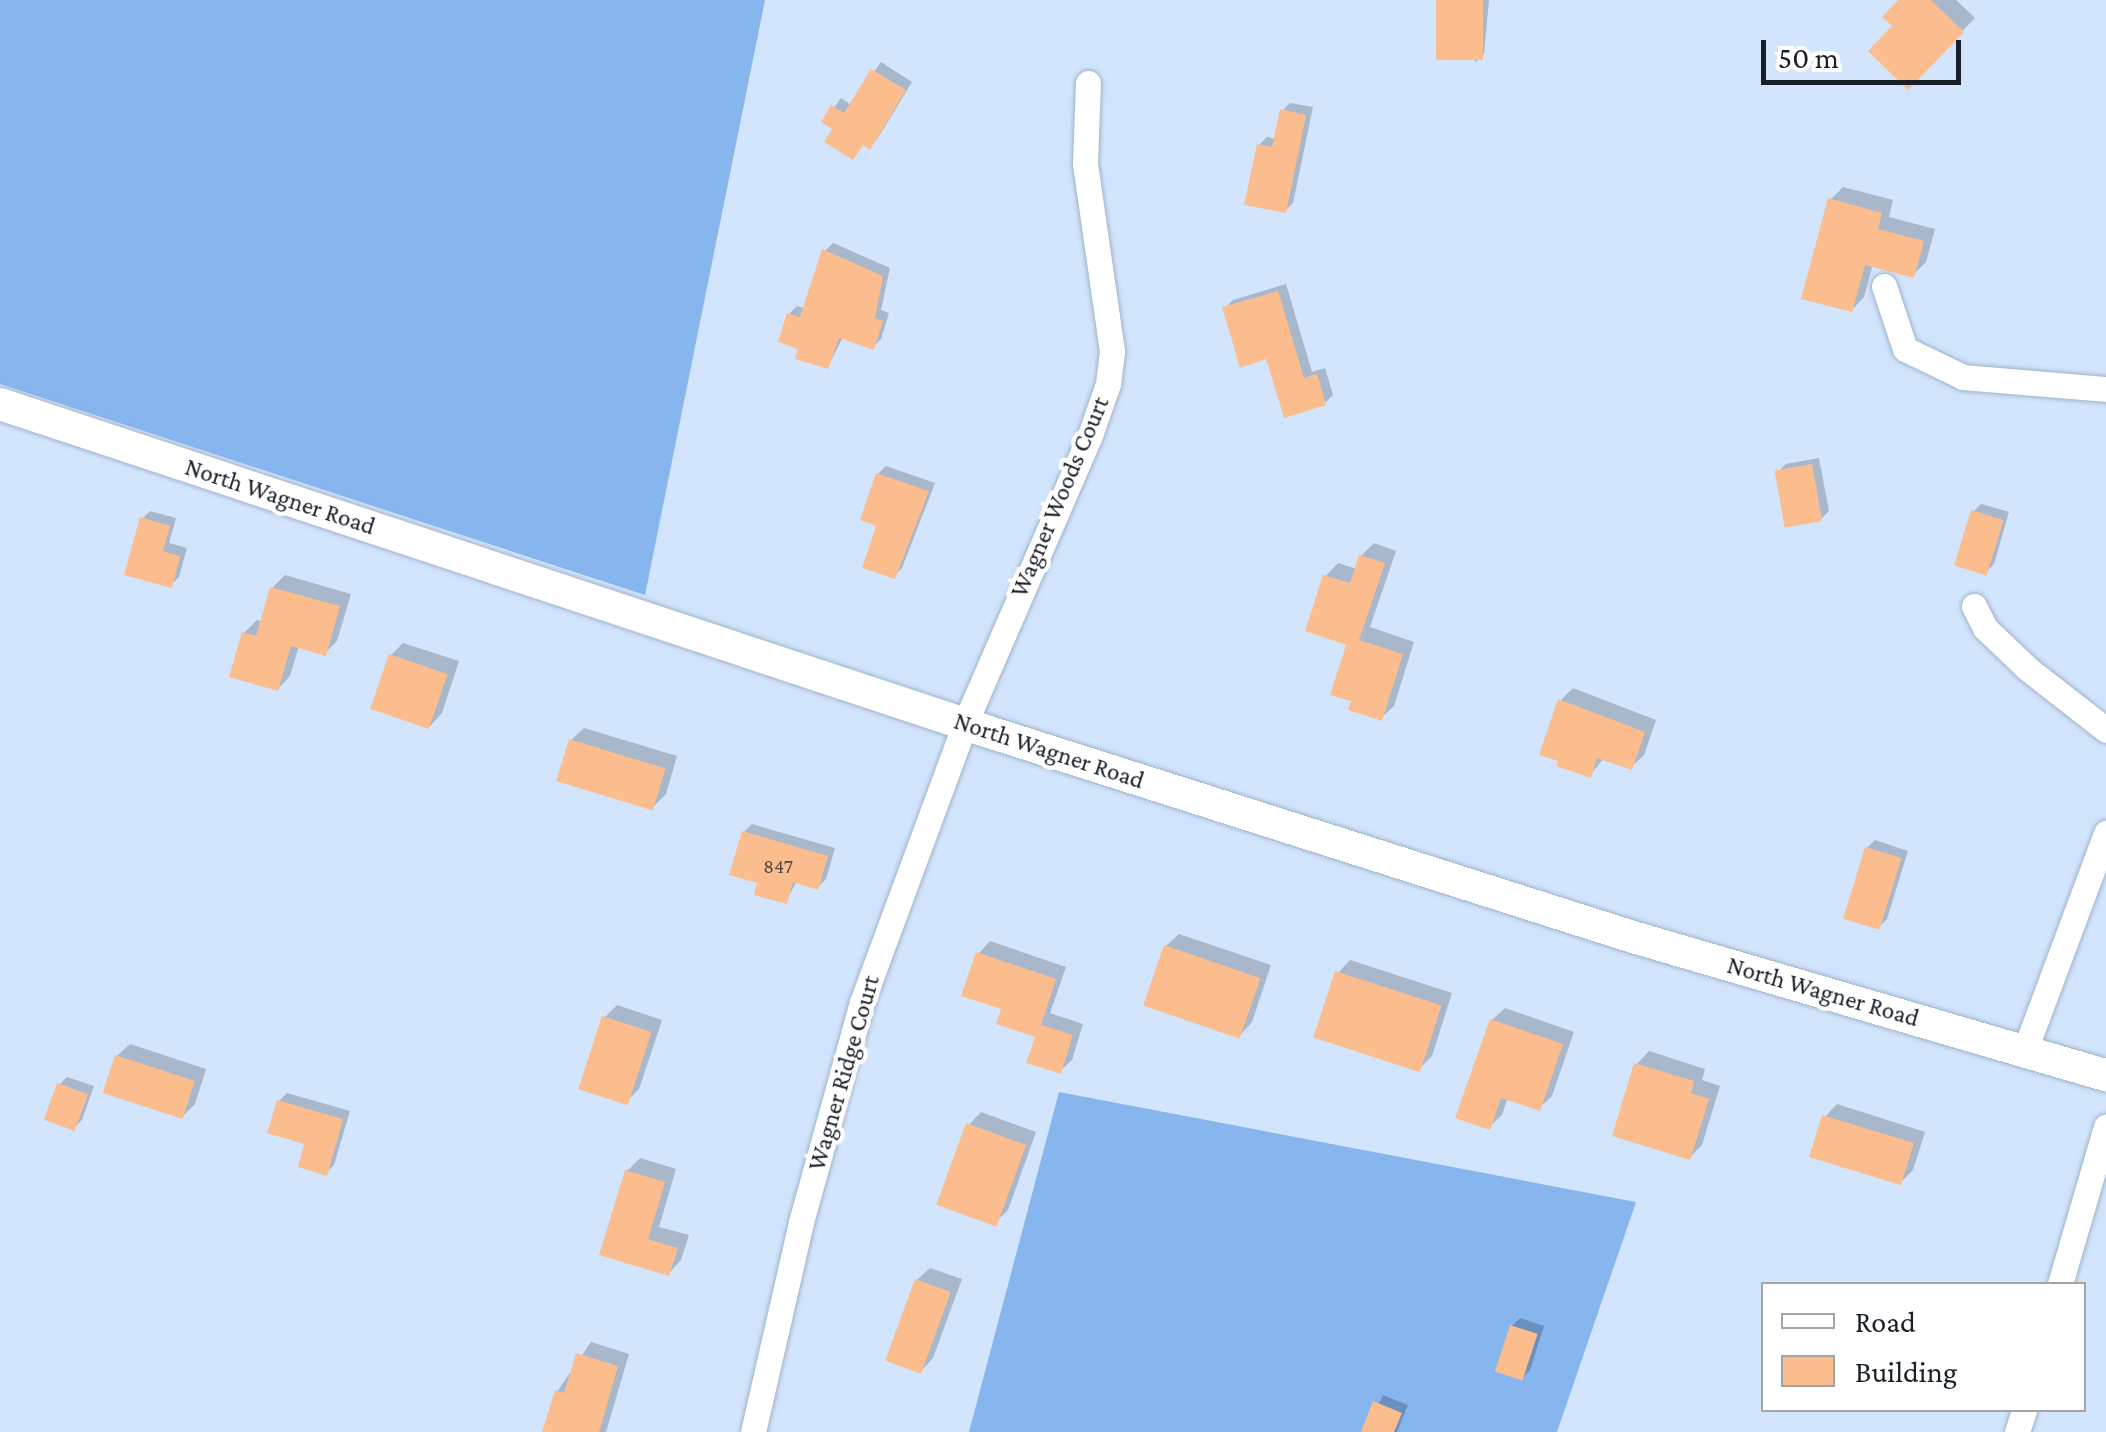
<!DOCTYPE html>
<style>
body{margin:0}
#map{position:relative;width:2106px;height:1432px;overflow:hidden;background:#d2e5fd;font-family:"Crimson Pro",serif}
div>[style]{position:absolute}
.forest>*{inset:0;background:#87b5ee}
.shadow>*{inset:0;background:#0003}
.building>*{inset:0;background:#fcbd8e;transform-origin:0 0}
.roads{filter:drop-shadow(0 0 2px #a0b3c9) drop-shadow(0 0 2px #a0b3c9)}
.minor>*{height:25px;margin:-12.5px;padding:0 12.5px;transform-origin:12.5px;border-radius:12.5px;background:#fff}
.major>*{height:32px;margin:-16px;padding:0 16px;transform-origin:16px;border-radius:16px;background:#fff}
span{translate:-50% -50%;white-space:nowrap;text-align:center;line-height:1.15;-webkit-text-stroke:9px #fff;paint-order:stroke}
.number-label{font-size:20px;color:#524642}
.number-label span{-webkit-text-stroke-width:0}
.street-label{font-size:25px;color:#191f28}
.legend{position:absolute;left:1761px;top:1282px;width:325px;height:130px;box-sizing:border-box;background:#fff;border:2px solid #a3a5a9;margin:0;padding:12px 18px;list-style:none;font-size:30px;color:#191f28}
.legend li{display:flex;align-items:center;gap:20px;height:50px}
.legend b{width:50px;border:2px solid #a3a5a9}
.scale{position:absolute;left:1761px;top:40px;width:200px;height:45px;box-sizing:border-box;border:5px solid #191f28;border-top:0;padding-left:12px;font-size:30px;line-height:35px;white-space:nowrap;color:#191f28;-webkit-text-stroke:8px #fff;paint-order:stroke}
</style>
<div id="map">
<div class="forest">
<div style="clip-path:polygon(0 0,765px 0,645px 595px,0 384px)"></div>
<div style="clip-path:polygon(1059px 1092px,1636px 1202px,1557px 1432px,969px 1432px)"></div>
</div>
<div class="shadow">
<div style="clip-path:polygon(1433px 0,1489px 0,1484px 54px,1476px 62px,1438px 0)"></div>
<div style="clip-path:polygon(1902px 0,1956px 0,1975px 18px,1908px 86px,1895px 26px)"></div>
<div style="clip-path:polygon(881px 62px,912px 82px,878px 138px,870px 146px,864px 143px,853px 157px,835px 128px,824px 122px,841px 98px,851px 105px)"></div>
<div style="clip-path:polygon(1290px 103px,1313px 107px,1293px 203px,1285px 211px,1259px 145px,1267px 137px,1276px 139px,1282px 111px)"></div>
<div style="clip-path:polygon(1843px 187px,1893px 200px,1889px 217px,1935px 229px,1926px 262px,1913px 275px,1873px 264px,1864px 297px,1852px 310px,1830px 200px)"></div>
<div style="clip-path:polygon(833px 243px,890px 268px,881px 310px,889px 313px,881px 339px,873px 347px,843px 337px,828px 367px,801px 347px,789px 314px,797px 306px,806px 309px,825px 251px)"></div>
<div style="clip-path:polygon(1286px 284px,1312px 372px,1325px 368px,1333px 395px,1325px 403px,1268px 356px,1225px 308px,1233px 300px)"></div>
<div style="clip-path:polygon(1819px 458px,1829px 511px,1821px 519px,1778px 472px,1786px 464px)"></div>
<div style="clip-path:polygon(886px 466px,935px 483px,902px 568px,894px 576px,879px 524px,878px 474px)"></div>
<div style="clip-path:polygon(1981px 504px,2009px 512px,1994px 564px,1986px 572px,1973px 512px)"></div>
<div style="clip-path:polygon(150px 511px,176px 518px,169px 543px,187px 548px,179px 577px,171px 585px,142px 519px)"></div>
<div style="clip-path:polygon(1374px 543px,1396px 551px,1370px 627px,1414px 642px,1394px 706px,1381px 718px,1326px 576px,1338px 563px,1357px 569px,1361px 556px)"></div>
<div style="clip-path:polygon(285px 575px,351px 594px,337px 641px,325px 653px,299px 646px,290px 676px,278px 689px,244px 633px,257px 620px,263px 622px,272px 588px)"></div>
<div style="clip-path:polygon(403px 643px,459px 661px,442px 713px,430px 726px,391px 655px)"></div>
<div style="clip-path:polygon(1573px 688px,1656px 720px,1644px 755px,1631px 767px,1604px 758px,1590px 775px,1560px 701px)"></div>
<div style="clip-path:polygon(584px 728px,677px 756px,666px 794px,653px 807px,571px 740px)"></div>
<div style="clip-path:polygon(752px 824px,835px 848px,826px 879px,818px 887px,797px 881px,786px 901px,760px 882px,744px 832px)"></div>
<div style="clip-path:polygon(1875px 840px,1908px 851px,1887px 919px,1879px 927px,1867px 848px)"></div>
<div style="clip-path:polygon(1179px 934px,1271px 965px,1252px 1022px,1240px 1035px,1166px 946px)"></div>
<div style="clip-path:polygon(990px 941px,1066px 967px,1050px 1013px,1083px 1024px,1072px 1060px,1060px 1071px,1038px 1036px,1004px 1008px,979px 953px)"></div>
<div style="clip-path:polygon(1350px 960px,1452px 993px,1432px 1056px,1419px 1069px,1338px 973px)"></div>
<div style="clip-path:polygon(617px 1005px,662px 1020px,639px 1089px,626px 1102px,605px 1017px)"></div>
<div style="clip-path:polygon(1505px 1008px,1574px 1032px,1552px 1096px,1539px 1108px,1508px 1097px,1502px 1115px,1489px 1127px,1492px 1020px)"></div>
<div style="clip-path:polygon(130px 1044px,206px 1069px,195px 1104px,182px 1117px,117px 1056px)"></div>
<div style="clip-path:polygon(1649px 1051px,1705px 1069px,1702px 1080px,1720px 1086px,1702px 1145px,1689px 1158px,1637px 1064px)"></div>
<div style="clip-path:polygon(67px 1077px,94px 1086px,82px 1120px,74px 1128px,59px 1085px)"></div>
<div style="clip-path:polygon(287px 1093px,350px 1111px,334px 1165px,326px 1173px,279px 1101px)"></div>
<div style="clip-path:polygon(1837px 1104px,1925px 1132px,1913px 1170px,1900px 1183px,1825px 1117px)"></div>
<div style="clip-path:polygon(981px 1112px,1036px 1132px,1008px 1210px,995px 1223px,969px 1125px)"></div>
<div style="clip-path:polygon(640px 1158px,676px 1169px,659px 1227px,689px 1235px,681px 1260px,669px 1273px,603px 1253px,627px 1171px)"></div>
<div style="clip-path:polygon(930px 1268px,962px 1279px,933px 1358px,921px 1371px,917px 1280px)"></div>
<div style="clip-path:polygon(1520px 1318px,1544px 1326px,1530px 1370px,1522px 1378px,1512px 1326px)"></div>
<div style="clip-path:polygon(591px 1342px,629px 1354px,606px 1432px,545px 1432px,557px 1392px)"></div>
<div style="clip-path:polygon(1383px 1395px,1408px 1405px,1397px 1432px,1364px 1432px)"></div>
</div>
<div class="building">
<div style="left:1436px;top:0;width:47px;height:60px"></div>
<div style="clip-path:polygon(1898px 0,1931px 0,1964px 32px,1908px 90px,1868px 51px,1892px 26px,1882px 17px)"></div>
<div style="clip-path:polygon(871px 69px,906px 90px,870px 150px,863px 145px,853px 160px,824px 142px,832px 129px,821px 122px,831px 105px,844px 113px)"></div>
<div style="clip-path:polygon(1280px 109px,1306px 115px,1286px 213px,1244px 205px,1257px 144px,1272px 147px)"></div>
<div style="clip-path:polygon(1828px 198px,1882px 213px,1878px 229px,1924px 241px,1914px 278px,1865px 265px,1852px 312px,1801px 299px)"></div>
<div style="clip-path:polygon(822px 249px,883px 276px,875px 318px,883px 321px,874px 350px,839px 338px,828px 369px,795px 359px,798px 349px,778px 342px,787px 313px,800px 317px)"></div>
<div style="clip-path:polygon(1278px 291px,1304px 378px,1317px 374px,1326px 405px,1284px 418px,1266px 359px,1240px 368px,1222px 307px)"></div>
<div style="left:1812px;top:464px;width:58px;height:38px;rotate:80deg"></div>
<div style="clip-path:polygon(876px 473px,929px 491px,895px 579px,862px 568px,876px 526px,860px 520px)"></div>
<div style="left:1971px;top:510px;width:34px;height:58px;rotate:17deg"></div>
<div style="clip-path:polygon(140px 517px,170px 526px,163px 551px,180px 556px,172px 588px,124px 575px)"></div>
<div style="clip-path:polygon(1359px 555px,1385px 563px,1359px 640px,1403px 654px,1382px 721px,1348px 710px,1351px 701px,1330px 695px,1346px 645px,1305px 631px,1323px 575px,1350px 583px)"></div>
<div style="clip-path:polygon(270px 587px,340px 606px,326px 656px,291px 646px,278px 691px,229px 677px,242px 632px,256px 636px)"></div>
<div style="left:389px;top:654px;width:62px;height:58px;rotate:19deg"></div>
<div style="clip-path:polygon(1558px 699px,1645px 732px,1632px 770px,1597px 758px,1591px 778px,1556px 766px,1558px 761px,1539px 755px)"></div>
<div style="left:569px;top:739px;width:101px;height:44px;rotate:17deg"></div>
<div style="clip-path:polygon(742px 831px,828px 856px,818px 890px,793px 882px,787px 904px,754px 895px,757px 883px,729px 875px)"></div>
<div style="left:1865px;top:847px;width:38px;height:75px;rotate:17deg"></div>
<div style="left:1164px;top:945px;width:102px;height:64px;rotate:19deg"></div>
<div style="clip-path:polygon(976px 952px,1056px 979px,1041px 1025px,1073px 1035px,1061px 1074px,1026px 1063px,1035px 1037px,996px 1024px,1001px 1009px,961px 996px)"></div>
<div style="left:1335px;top:971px;width:112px;height:70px;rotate:18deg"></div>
<div style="left:602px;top:1016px;width:52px;height:77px;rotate:18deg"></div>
<div style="clip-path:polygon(1490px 1019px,1563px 1044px,1540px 1111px,1501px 1098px,1490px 1130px,1455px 1118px)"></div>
<div style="left:115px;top:1055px;width:84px;height:40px;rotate:18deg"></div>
<div style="clip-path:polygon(1634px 1063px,1694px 1081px,1691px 1093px,1709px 1099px,1690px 1160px,1612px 1136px)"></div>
<div style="left:57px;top:1083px;width:33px;height:39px;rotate:20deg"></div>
<div style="clip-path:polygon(277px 1100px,343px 1119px,327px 1176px,298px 1167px,304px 1144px,267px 1133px)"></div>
<div style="left:1822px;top:1115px;width:96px;height:44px;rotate:17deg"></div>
<div style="left:966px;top:1123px;width:64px;height:87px;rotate:20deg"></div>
<div style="clip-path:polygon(625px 1170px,665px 1182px,648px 1239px,678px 1248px,669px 1276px,599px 1255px)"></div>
<div style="left:915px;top:1279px;width:38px;height:87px;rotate:20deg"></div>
<div style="left:1510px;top:1325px;width:29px;height:49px;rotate:18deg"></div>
<div style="clip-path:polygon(576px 1353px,618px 1366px,599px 1432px,542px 1432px,555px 1390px,564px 1393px)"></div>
<div style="clip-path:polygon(1373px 1401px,1402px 1413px,1394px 1432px,1361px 1432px)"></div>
</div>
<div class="roads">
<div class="minor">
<div style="left:1884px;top:286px;width:66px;rotate:71.6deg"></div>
<div style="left:1905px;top:349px;width:64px;rotate:25.8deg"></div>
<div style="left:1963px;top:377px;width:144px;rotate:4.8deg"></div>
<div style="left:1974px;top:606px;width:25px;rotate:63deg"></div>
<div style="left:1985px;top:628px;width:59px;rotate:43.6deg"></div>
<div style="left:2028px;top:669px;width:99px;rotate:38deg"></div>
<div style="left:2025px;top:1050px;width:232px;rotate:-69.5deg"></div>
<div style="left:2060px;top:1284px;width:164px;rotate:-73.7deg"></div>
<div style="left:753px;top:1432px;width:215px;rotate:-77.1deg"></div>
<div style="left:801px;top:1222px;width:228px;rotate:-74.5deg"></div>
<div style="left:862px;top:1002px;width:297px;rotate:-69.7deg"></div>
<div style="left:965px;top:723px;width:314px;rotate:-66.5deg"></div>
<div style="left:1090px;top:435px;width:54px;rotate:-70.6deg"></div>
<div style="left:1108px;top:384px;width:33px;rotate:-83deg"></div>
<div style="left:1112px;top:351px;width:189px;rotate:-98.2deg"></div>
<div style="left:1085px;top:164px;width:81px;rotate:-87.9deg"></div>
<div style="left:2017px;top:1432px;width:23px;rotate:-72deg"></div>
</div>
<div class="major">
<div style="left:0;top:404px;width:1042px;rotate:18.35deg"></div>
<div style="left:989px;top:732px;width:676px;rotate:17.66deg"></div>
<div style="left:1633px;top:937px;width:493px;rotate:16.3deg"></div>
</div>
</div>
<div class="number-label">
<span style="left:778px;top:866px">847</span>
</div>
<div class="street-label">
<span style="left:280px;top:497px;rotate:18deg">North Wagner Road</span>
<span style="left:1060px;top:497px;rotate:-67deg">Wagner Woods Court</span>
<span style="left:1049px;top:751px;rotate:18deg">North Wagner Road</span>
<span style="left:1823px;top:992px;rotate:16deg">North Wagner Road</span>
<span style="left:844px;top:1073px;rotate:-74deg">Wagner Ridge Court</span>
</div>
<ul class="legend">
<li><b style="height:12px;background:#fff"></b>Road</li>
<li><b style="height:28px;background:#fcbd8e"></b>Building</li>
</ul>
<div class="scale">50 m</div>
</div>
